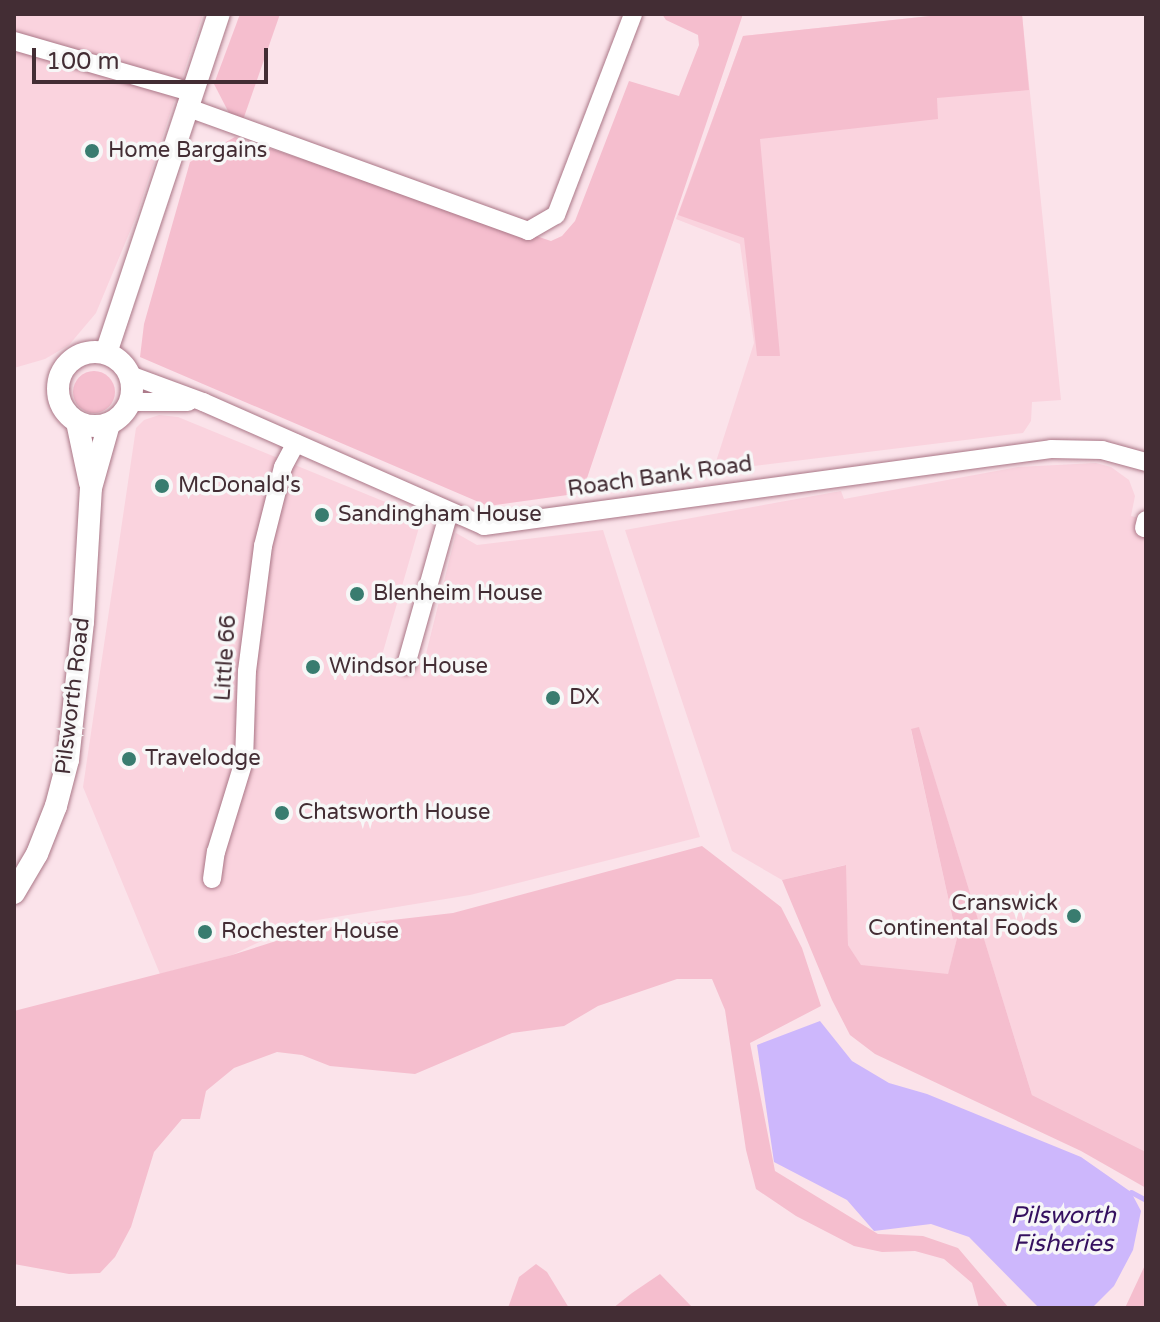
<!DOCTYPE html>
<style>
body{margin:0}
#map{position:relative;width:1160px;height:1322px;overflow:hidden;background:#fbe3ea;font-family:"Varela Round",sans-serif}
div>[style]{position:absolute}
.built>*{inset:0;background:#fad3de}
.green>*{inset:0;background:#f5bece}
.round{border-radius:50%}
.water>*{inset:0;background:#cdb7fc}
.stream>*{height:5px;margin:-2.5px;padding:0 2.5px;transform-origin:2.5px;border-radius:2.5px;background:#cdb7fc}
.roads{filter:drop-shadow(0 0 2px #aa7787) drop-shadow(0 0 2px #aa7787)}
.minor>*{height:18px;margin:-9px;padding:0 9px;transform-origin:9px;border-radius:9px;background:#fff}
.tertiary>*{height:22px;margin:-11px;padding:0 11px;transform-origin:11px;border-radius:11px;background:#fff}
.tertiary>.ring{margin:-11px;padding:0;box-sizing:content-box;background:none;border:22px solid #fff;border-radius:50%}
.dots>*{width:22px;height:22px;translate:-50% -50%;box-sizing:border-box;border:4px solid #f7f7f7;border-radius:50%}
span{translate:-50% -50%;white-space:nowrap;text-align:center;line-height:1.15;-webkit-text-stroke:7px #f7f7f7;paint-order:stroke}
.poi-label{font-size:22px;color:#432d34}
.left{translate:0 -50%;text-align:left}
.right{translate:-100% -50%;text-align:right}
.street-label{font-size:22px;color:#432d34}
.water-label{font-size:24px;color:#35105f;font-style:italic}
.frame{position:absolute;inset:0;border:16px solid #432d34;pointer-events:none}
.scale{position:absolute;left:32px;top:48px;width:236px;height:36px;box-sizing:border-box;border:4px solid #432d34;border-top:0;padding-left:10px;font-size:24px;line-height:28px;white-space:nowrap;color:#432d34;-webkit-text-stroke:6px #f7f7f7;paint-order:stroke}
</style>
<div id="map">
<div class="built">
<div style="clip-path:polygon(14px 14px,203px 14px,136px 217px,96px 313px,69px 345px,45px 359px,14px 368px)"></div>
<div style="clip-path:polygon(949px 14px,1022px 14px,1061px 400px,1032px 402px,1031px 421px,1023px 433px,713px 471px,754px 343px,740px 244px,676px 219px,743px 36px)"></div>
<div style="clip-path:polygon(159px 415px,178px 417px,422px 517px,378px 669px,424px 662px,456px 533px,477px 545px,603px 530px,700px 837px,470px 895px,299px 923px,232px 955px,160px 974px,83px 787px,136px 428px,144px 420px)"></div>
<div style="clip-path:polygon(1096px 463px,1111px 467px,1129px 480px,1135px 496px,1131px 516px,1146px 520px,1146px 1152px,1032px 1095px,919px 728px,911px 730px,957px 938px,948px 975px,861px 966px,848px 945px,845px 865px,782px 880px,732px 851px,625px 530px,841px 491px,844px 499px,1018px 467px)"></div>
</div>
<div class="green">
<div style="clip-path:polygon(240px 14px,280px 14px,243px 120px,229px 113px,214px 84px)"></div>
<div style="clip-path:polygon(662px 14px,743px 14px,582px 493px,488px 506px,140px 357px,144px 324px,190px 162px,235px 137px,551px 241px,562px 236px,575px 221px,629px 81px,679px 96px,699px 45px,698px 35px,666px 20px)"></div>
<div style="clip-path:polygon(949px 14px,1022px 14px,1029px 90px,937px 98px,938px 119px,760px 139px,780px 356px,757px 356px,744px 238px,678px 215px,743px 36px)"></div>
<div class="round" style="left:73px;top:371px;width:42px;height:42px"></div>
<div style="clip-path:polygon(919px 727px,1032px 1095px,1146px 1152px,1146px 1188px,1081px 1151px,875px 1054px,850px 1035px,832px 1000px,782px 880px,846px 865px,848px 945px,861px 965px,948px 974px,957px 938px,911px 729px)"></div>
<div style="clip-path:polygon(702px 846px,781px 907px,802px 948px,821px 1006px,750px 1043px,775px 1171px,878px 1234px,923px 1236px,958px 1248px,1009px 1308px,979px 1308px,972px 1283px,944px 1259px,915px 1251px,882px 1252px,854px 1246px,796px 1216px,756px 1189px,746px 1150px,725px 1010px,712px 979px,677px 979px,598px 1006px,564px 1026px,512px 1033px,415px 1074px,330px 1066px,302px 1055px,277px 1052px,234px 1068px,206px 1091px,200px 1119px,182px 1119px,154px 1152px,131px 1227px,115px 1257px,100px 1273px,69px 1274px,14px 1264px,14px 1011px,232px 955px,314px 929px,453px 913px)"></div>
<div style="clip-path:polygon(1146px 1263px,1146px 1308px,1125px 1308px)"></div>
<div style="clip-path:polygon(536px 1264px,547px 1272px,569px 1308px,508px 1308px,519px 1277px)"></div>
<div style="clip-path:polygon(660px 1274px,693px 1308px,613px 1308px,632px 1293px)"></div>
</div>
<div class="water">
<div style="clip-path:polygon(820px 1021px,852px 1061px,889px 1083px,927px 1094px,1081px 1157px,1131px 1192px,1141px 1211px,1133px 1250px,1114px 1286px,1092px 1308px,1039px 1308px,969px 1237px,931px 1224px,874px 1231px,847px 1200px,774px 1162px,757px 1045px)"></div>
</div>
<div class="stream">
<div style="left:1131px;top:1192px;width:17px;rotate:28deg"></div>
</div>
<div class="roads">
<div class="minor">
<div style="left:14px;top:41px;width:184px;rotate:16.1deg"></div>
<div style="left:186px;top:107px;width:364px;rotate:19.9deg"></div>
<div style="left:528px;top:231px;width:32px;rotate:-30deg"></div>
<div style="left:556px;top:215px;width:215px;rotate:-69deg"></div>
<div style="left:130px;top:375px;width:78px;rotate:20.3deg"></div>
<div style="left:203px;top:402px;width:307px;rotate:23.8deg"></div>
<div style="left:484px;top:526px;width:572px;rotate:-7.73deg"></div>
<div style="left:1051px;top:449px;width:51px;rotate:1.1deg"></div>
<div style="left:1102px;top:450px;width:46px;rotate:15.3deg"></div>
<div style="left:130px;top:402px;width:58px"></div>
<div style="left:1144px;top:528px;width:8px;rotate:-76deg"></div>
<div style="left:406px;top:665px;width:159px;rotate:-74.3deg"></div>
<div style="left:212px;top:879px;width:27px;rotate:-82deg"></div>
<div style="left:216px;top:852px;width:95px;rotate:-72.9deg"></div>
<div style="left:244px;top:761px;width:90px;rotate:-88.1deg"></div>
<div style="left:247px;top:671px;width:126px;rotate:-82.7deg"></div>
<div style="left:263px;top:546px;width:81px;rotate:-75.8deg"></div>
<div style="left:283px;top:467px;width:27px;rotate:-62deg"></div>
</div>
<div class="tertiary">
<div class="ring" style="left:58px;top:352px;width:52px;height:52px"></div>
<div style="left:106px;top:353px;width:357px;rotate:-71.6deg"></div>
<div style="left:77px;top:422px;width:62px;rotate:78deg"></div>
<div style="left:14px;top:893px;width:45px;rotate:-59.5deg"></div>
<div style="left:37px;top:854px;width:52px;rotate:-68.4deg"></div>
<div style="left:56px;top:806px;width:48px;rotate:-75.4deg"></div>
<div style="left:68px;top:760px;width:139px;rotate:-83.8deg"></div>
<div style="left:83px;top:622px;width:134px;rotate:-86.6deg"></div>
<div style="left:91px;top:488px;width:66px;rotate:-74.3deg"></div>
</div>
</div>
<div class="dots">
<div style="left:92px;top:151px;background:#397c6f"></div>
<div style="left:162px;top:486px;background:#397c6f"></div>
<div style="left:322px;top:515px;background:#397c6f"></div>
<div style="left:357px;top:594px;background:#397c6f"></div>
<div style="left:313px;top:667px;background:#397c6f"></div>
<div style="left:553px;top:698px;background:#397c6f"></div>
<div style="left:129px;top:759px;background:#397c6f"></div>
<div style="left:282px;top:813px;background:#397c6f"></div>
<div style="left:1074px;top:916px;background:#397c6f"></div>
<div style="left:205px;top:932px;background:#397c6f"></div>
</div>
<div class="poi-label">
<span class="left" style="left:108px;top:151px">Home Bargains</span>
<span class="left" style="left:178px;top:486px">McDonald's</span>
<span class="left" style="left:338px;top:515px">Sandingham House</span>
<span class="left" style="left:373px;top:594px">Blenheim House</span>
<span class="left" style="left:329px;top:667px">Windsor House</span>
<span class="left" style="left:569px;top:698px">DX</span>
<span class="left" style="left:145px;top:759px">Travelodge</span>
<span class="left" style="left:298px;top:813px">Chatsworth House</span>
<span class="right" style="left:1058px;top:916px">Cranswick<br>Continental Foods</span>
<span class="left" style="left:221px;top:932px">Rochester House</span>
</div>
<div class="street-label">
<span style="left:660px;top:477px;rotate:-8deg">Roach Bank Road</span>
<span style="left:226px;top:658px;rotate:-86deg">Little 66</span>
<span style="left:73px;top:696px;rotate:-83deg">Pilsworth Road</span>
</div>
<div class="water-label">
<span style="left:1063px;top:1230px">Pilsworth<br>Fisheries</span>
</div>
<div class="frame"></div>
<div class="scale">100 m</div>
</div>
